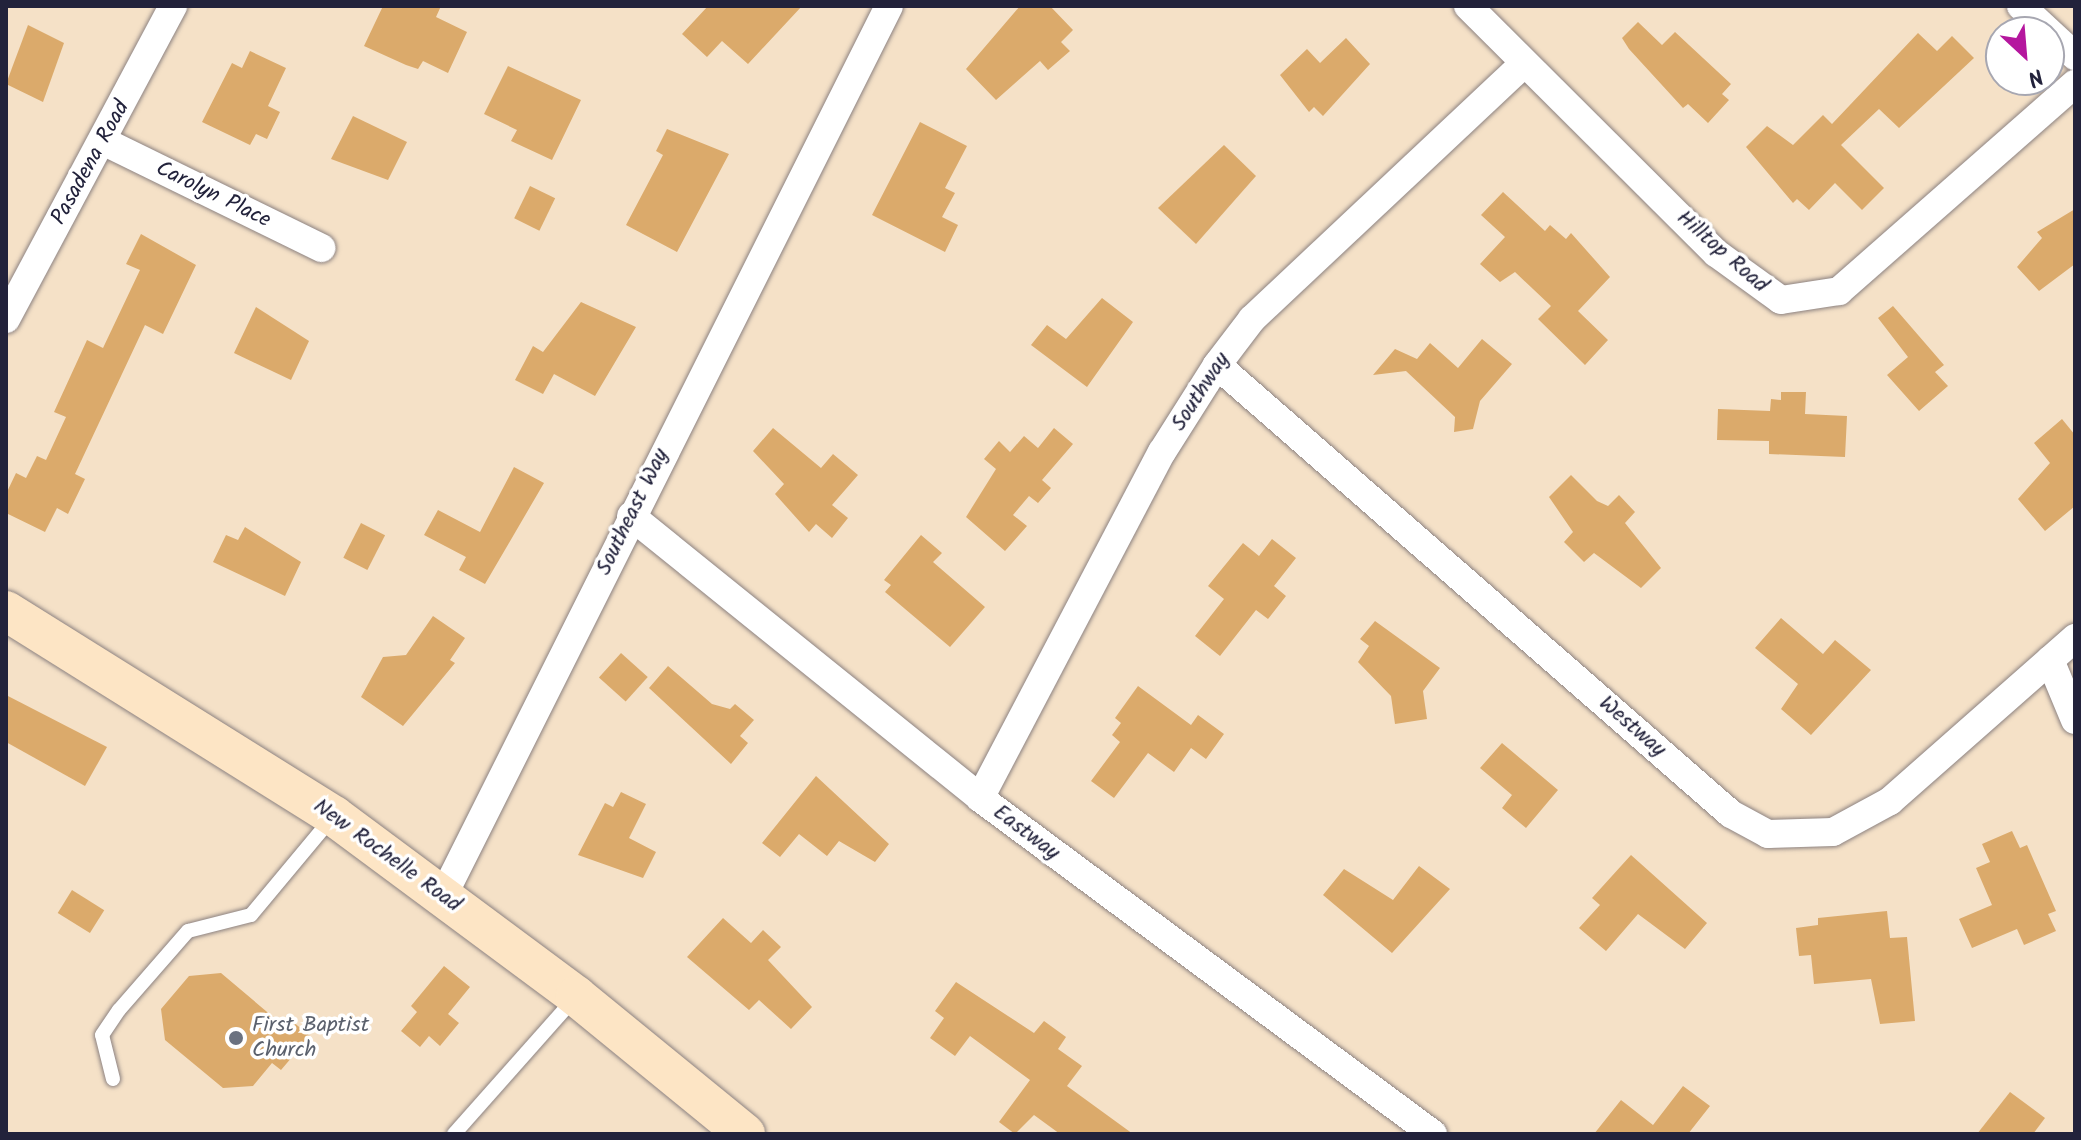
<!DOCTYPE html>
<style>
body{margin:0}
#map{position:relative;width:2081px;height:1140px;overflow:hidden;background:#f5e1c7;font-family:Kalam,sans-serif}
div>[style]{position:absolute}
.building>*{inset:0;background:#dbaa6b;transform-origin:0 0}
.roads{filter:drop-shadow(0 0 2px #8c8281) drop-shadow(0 0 2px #8c8281)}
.lane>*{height:14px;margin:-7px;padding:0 7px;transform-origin:7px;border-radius:7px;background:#fff}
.street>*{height:28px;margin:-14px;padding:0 14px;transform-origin:14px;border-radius:14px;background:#fff}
.secondary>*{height:40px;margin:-20px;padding:0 20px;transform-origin:20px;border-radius:20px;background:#fde5c5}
.dots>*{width:22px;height:22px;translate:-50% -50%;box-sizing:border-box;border:4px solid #fff;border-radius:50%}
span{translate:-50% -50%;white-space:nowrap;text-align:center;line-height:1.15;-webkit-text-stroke:7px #fff;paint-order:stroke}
.street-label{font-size:22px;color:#22223b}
.worship-label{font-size:22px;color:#5b616d}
.left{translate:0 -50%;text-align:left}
.frame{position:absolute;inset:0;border:8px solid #22223b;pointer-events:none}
.north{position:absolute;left:1985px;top:16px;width:80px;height:80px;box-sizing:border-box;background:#fff;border:2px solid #a7a7b1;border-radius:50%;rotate:154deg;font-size:22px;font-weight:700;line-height:32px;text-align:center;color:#22223b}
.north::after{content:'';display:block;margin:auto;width:28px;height:36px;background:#b5179e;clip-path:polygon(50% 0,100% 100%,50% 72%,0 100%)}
</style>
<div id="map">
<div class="building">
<div style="clip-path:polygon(383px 6px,441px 6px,436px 17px,467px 32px,448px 73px,423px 61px,418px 69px,406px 65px,364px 46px)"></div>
<div style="clip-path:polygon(708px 6px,802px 6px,748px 64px,722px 41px,707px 57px,682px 34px)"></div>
<div style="clip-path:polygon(1020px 6px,1050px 6px,1073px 30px,1061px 42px,1070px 51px,1048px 70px,1040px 61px,996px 100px,966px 69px)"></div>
<div style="clip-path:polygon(1638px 22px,1662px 45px,1675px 32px,1731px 84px,1722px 94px,1729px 100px,1708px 123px,1688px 104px,1683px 108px,1629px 49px,1622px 38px)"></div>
<div style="clip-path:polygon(28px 25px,64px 43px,43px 102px,6px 84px)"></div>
<div style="clip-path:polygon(1918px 33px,1937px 51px,1952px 36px,1974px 58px,1899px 128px,1879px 109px,1841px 145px,1884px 188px,1862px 210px,1835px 183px,1809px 210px,1797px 199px,1793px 203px,1746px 147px,1767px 126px,1793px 145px,1823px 115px,1832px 124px)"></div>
<div style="clip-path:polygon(1346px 38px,1370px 64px,1323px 116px,1314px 107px,1309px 112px,1280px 75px,1307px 49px,1320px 63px)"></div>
<div style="clip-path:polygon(250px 51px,286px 68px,268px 106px,280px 112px,267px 139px,256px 134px,250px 145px,202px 122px,232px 63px,242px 68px)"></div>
<div style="clip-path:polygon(508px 66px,581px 100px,552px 160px,511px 141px,517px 130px,484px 114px)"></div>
<div style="clip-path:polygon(353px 116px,407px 142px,388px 180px,331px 159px)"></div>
<div style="clip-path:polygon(920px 122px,967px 146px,945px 188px,955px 193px,942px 217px,958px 225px,945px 252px,872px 215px)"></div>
<div style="clip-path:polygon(667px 129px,729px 154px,677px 252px,626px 225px,663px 155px,656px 151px)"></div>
<div style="clip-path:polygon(1224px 145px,1256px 176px,1196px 244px,1158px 208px)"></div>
<div style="left:530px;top:186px;width:28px;height:36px;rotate:26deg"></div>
<div style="clip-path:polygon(1503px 192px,1545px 231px,1550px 225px,1566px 239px,1571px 233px,1610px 277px,1578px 311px,1608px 340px,1585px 365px,1538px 319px,1551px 306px,1515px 272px,1500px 282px,1480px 264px,1505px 237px,1481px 215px)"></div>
<div style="clip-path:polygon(2075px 209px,2075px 264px,2039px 291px,2017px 267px,2042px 238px,2037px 232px)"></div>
<div style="clip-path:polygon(141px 234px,196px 265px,163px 334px,145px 325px,75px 474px,85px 479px,68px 514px,57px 508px,45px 532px,6px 513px,6px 494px,16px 473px,26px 478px,37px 456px,46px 460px,66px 417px,54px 412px,87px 340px,103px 348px,140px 270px,126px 264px)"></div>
<div style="clip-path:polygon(1102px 298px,1133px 322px,1087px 387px,1031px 345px,1047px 325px,1066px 339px)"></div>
<div style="clip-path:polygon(581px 302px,636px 327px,595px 396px,554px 374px,543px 394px,515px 380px,533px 346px,543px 352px)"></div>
<div style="clip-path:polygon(1893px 306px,1944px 365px,1935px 372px,1948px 386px,1919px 411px,1887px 375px,1908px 357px,1878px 318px)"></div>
<div style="clip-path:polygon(256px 307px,309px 341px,291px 380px,234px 353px)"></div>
<div style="clip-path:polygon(1482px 339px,1512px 364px,1480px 401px,1473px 429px,1454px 432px,1455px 417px,1406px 371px,1373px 375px,1395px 349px,1417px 359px,1430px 343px,1458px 368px)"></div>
<div style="clip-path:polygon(1781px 392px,1806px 392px,1805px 414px,1847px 416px,1845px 457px,1769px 454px,1769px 441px,1717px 440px,1718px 409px,1770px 411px,1771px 399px,1781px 400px)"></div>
<div style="clip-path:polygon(2062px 419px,2075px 435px,2075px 506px,2045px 531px,2018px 499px,2050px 463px,2034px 443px)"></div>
<div style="clip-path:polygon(773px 428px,821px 468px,833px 454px,858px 475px,832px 505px,848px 518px,832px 538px,816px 524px,809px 532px,775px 494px,784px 484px,753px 451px)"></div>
<div style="clip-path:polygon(1054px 428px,1073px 444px,1042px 480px,1051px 488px,1038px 503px,1029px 496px,1013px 515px,1027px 526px,1005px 551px,966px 517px,996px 469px,984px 459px,999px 441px,1010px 452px,1024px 436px,1038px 448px)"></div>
<div style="clip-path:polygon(514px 467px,544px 483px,485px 584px,459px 570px,466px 557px,424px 535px,438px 510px,480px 532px)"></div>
<div style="clip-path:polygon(1571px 475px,1597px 501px,1608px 506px,1619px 495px,1635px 512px,1625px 523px,1661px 568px,1641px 588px,1594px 553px,1584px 562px,1564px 542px,1573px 532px,1549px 497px)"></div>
<div style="left:361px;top:523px;width:27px;height:39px;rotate:27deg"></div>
<div style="clip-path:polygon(245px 527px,301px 562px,285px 596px,213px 562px,226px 535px,238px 540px)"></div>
<div style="clip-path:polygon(921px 535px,942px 553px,933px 562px,985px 607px,950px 647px,885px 592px,891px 585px,884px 580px)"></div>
<div style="clip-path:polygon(1272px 539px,1296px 558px,1274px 586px,1286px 596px,1268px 619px,1256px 610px,1220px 656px,1195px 636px,1224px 599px,1208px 586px,1243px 543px,1259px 556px)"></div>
<div style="clip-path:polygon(433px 616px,465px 638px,450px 660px,455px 663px,403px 726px,361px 697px,383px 657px,406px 655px)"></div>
<div style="clip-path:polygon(1781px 618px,1823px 654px,1835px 640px,1871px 670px,1811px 735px,1781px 709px,1798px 684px,1755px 648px)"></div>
<div style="clip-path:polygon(1375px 621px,1440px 668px,1423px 691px,1427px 719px,1395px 724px,1391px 696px,1358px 662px,1369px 646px,1360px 639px)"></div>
<div style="left:621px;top:653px;width:36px;height:33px;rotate:42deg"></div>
<div style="clip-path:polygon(668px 666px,712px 704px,730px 709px,735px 704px,754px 720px,740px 736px,748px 743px,731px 764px,649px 688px)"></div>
<div style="clip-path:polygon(1138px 686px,1191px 725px,1198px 715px,1224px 734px,1206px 759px,1191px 748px,1174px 772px,1148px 753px,1114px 798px,1091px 781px,1120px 742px,1112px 735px,1121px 723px,1115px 718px)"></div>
<div style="clip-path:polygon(6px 695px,107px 747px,85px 786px,6px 742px)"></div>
<div style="clip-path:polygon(1502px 743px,1558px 790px,1526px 828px,1502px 808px,1512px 795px,1480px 768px)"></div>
<div style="clip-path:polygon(816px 776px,889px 844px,875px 862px,839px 841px,827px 856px,799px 834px,780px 857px,762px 843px)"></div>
<div style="clip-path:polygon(621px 792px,646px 804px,629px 838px,656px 852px,643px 878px,578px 855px,605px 803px,613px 807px)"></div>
<div style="clip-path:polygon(2012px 831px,2020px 848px,2027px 845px,2056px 911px,2048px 914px,2056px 931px,2024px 945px,2017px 929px,1972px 948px,1959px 919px,1992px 905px,1976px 868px,1990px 862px,1982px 844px)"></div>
<div style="clip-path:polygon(1631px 855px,1707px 923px,1685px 949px,1638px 914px,1606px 951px,1579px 928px,1600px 905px,1592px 898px)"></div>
<div style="clip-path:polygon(1419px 866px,1450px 889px,1392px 953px,1323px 895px,1344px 869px,1393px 900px)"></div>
<div style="left:72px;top:890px;width:38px;height:27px;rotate:32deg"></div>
<div style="clip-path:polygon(1887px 911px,1890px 938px,1907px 937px,1915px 1021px,1880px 1024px,1871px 979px,1814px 984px,1811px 955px,1799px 956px,1796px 928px,1818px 925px,1818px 918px)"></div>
<div style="clip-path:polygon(723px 918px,751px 943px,763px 930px,781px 947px,768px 960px,812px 1007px,791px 1029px,759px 1000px,749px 1010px,687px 957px)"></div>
<div style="clip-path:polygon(444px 966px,470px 987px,448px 1014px,459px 1023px,440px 1046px,429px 1036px,420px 1047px,401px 1031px,417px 1012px,411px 1006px)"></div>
<div style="clip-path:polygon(221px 973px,279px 1022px,292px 1021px,310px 1036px,281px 1070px,272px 1063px,253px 1086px,223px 1088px,165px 1040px,161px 1009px,189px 976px)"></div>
<div style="clip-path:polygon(956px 982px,1034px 1033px,1044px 1021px,1066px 1037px,1058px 1049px,1082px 1066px,1067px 1086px,1133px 1134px,1060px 1134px,1034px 1115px,1015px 1134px,999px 1122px,1030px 1080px,970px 1036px,955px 1056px,930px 1038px,944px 1018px,935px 1011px)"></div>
<div style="clip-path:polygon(1683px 1086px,1710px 1106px,1688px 1134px,1594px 1134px,1621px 1100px,1653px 1125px)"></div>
<div style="clip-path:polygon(2010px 1092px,2045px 1118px,2033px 1134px,1977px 1134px)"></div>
</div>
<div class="roads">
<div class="lane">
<div style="left:113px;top:1079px;width:45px;rotate:-104deg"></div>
<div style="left:102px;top:1035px;width:30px;rotate:-56deg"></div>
<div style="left:119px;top:1010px;width:105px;rotate:-48.9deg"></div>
<div style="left:188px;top:931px;width:65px;rotate:-14.3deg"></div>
<div style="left:251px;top:915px;width:125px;rotate:-50.2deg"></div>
<div style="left:454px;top:1134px;width:179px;rotate:-48.4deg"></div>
</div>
<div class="street">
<div style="left:1468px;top:6px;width:350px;rotate:44.9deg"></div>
<div style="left:1716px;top:253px;width:80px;rotate:35.9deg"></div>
<div style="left:1781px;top:300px;width:59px;rotate:-8.8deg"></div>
<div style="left:1839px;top:291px;width:314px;rotate:-41.3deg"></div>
<div style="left:2021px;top:6px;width:74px;rotate:42.8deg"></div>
<div style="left:105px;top:142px;width:241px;rotate:26.1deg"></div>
<div style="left:6px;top:319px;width:355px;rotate:-61.9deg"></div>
<div style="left:1217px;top:365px;width:682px;rotate:41.14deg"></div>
<div style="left:1731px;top:814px;width:42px;rotate:28.4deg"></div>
<div style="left:1768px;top:834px;width:65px;rotate:-1.8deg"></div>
<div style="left:1833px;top:832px;width:65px;rotate:-28.5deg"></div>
<div style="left:1890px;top:801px;width:247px;rotate:-41.4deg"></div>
<div style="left:631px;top:516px;width:449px;rotate:38.9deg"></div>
<div style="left:980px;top:798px;width:564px;rotate:36.57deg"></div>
<div style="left:2050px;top:660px;width:65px;rotate:67.4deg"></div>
<div style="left:980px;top:798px;width:391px;rotate:-62.3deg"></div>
<div style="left:1162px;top:452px;width:103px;rotate:-57.7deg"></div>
<div style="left:1217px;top:365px;width:58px;rotate:-52.7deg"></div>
<div style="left:1252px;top:319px;width:373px;rotate:-43.2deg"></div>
<div style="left:443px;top:896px;width:995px;rotate:-63.38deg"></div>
</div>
<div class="secondary">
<div style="left:6px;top:611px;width:387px;rotate:32deg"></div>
<div style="left:334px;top:816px;width:302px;rotate:36.6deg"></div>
<div style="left:576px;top:996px;width:218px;rotate:39.2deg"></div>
</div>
</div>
<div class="dots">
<div style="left:236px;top:1038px;background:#6b7280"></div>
</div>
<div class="street-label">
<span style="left:91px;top:163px;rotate:-61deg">Pasadena Road</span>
<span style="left:213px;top:195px;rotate:26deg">Carolyn Place</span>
<span style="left:1722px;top:252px;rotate:41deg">Hilltop Road</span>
<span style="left:1201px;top:392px;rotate:-57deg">Southway</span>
<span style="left:633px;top:512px;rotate:-64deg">Southeast Way</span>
<span style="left:1632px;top:727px;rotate:41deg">Westway</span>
<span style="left:1026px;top:833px;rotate:37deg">Eastway</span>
<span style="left:387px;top:856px;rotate:36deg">New Rochelle Road</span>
</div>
<div class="worship-label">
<span class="left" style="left:252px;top:1038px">First Baptist<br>Church</span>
</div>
<div class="frame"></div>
<div class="north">N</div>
</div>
